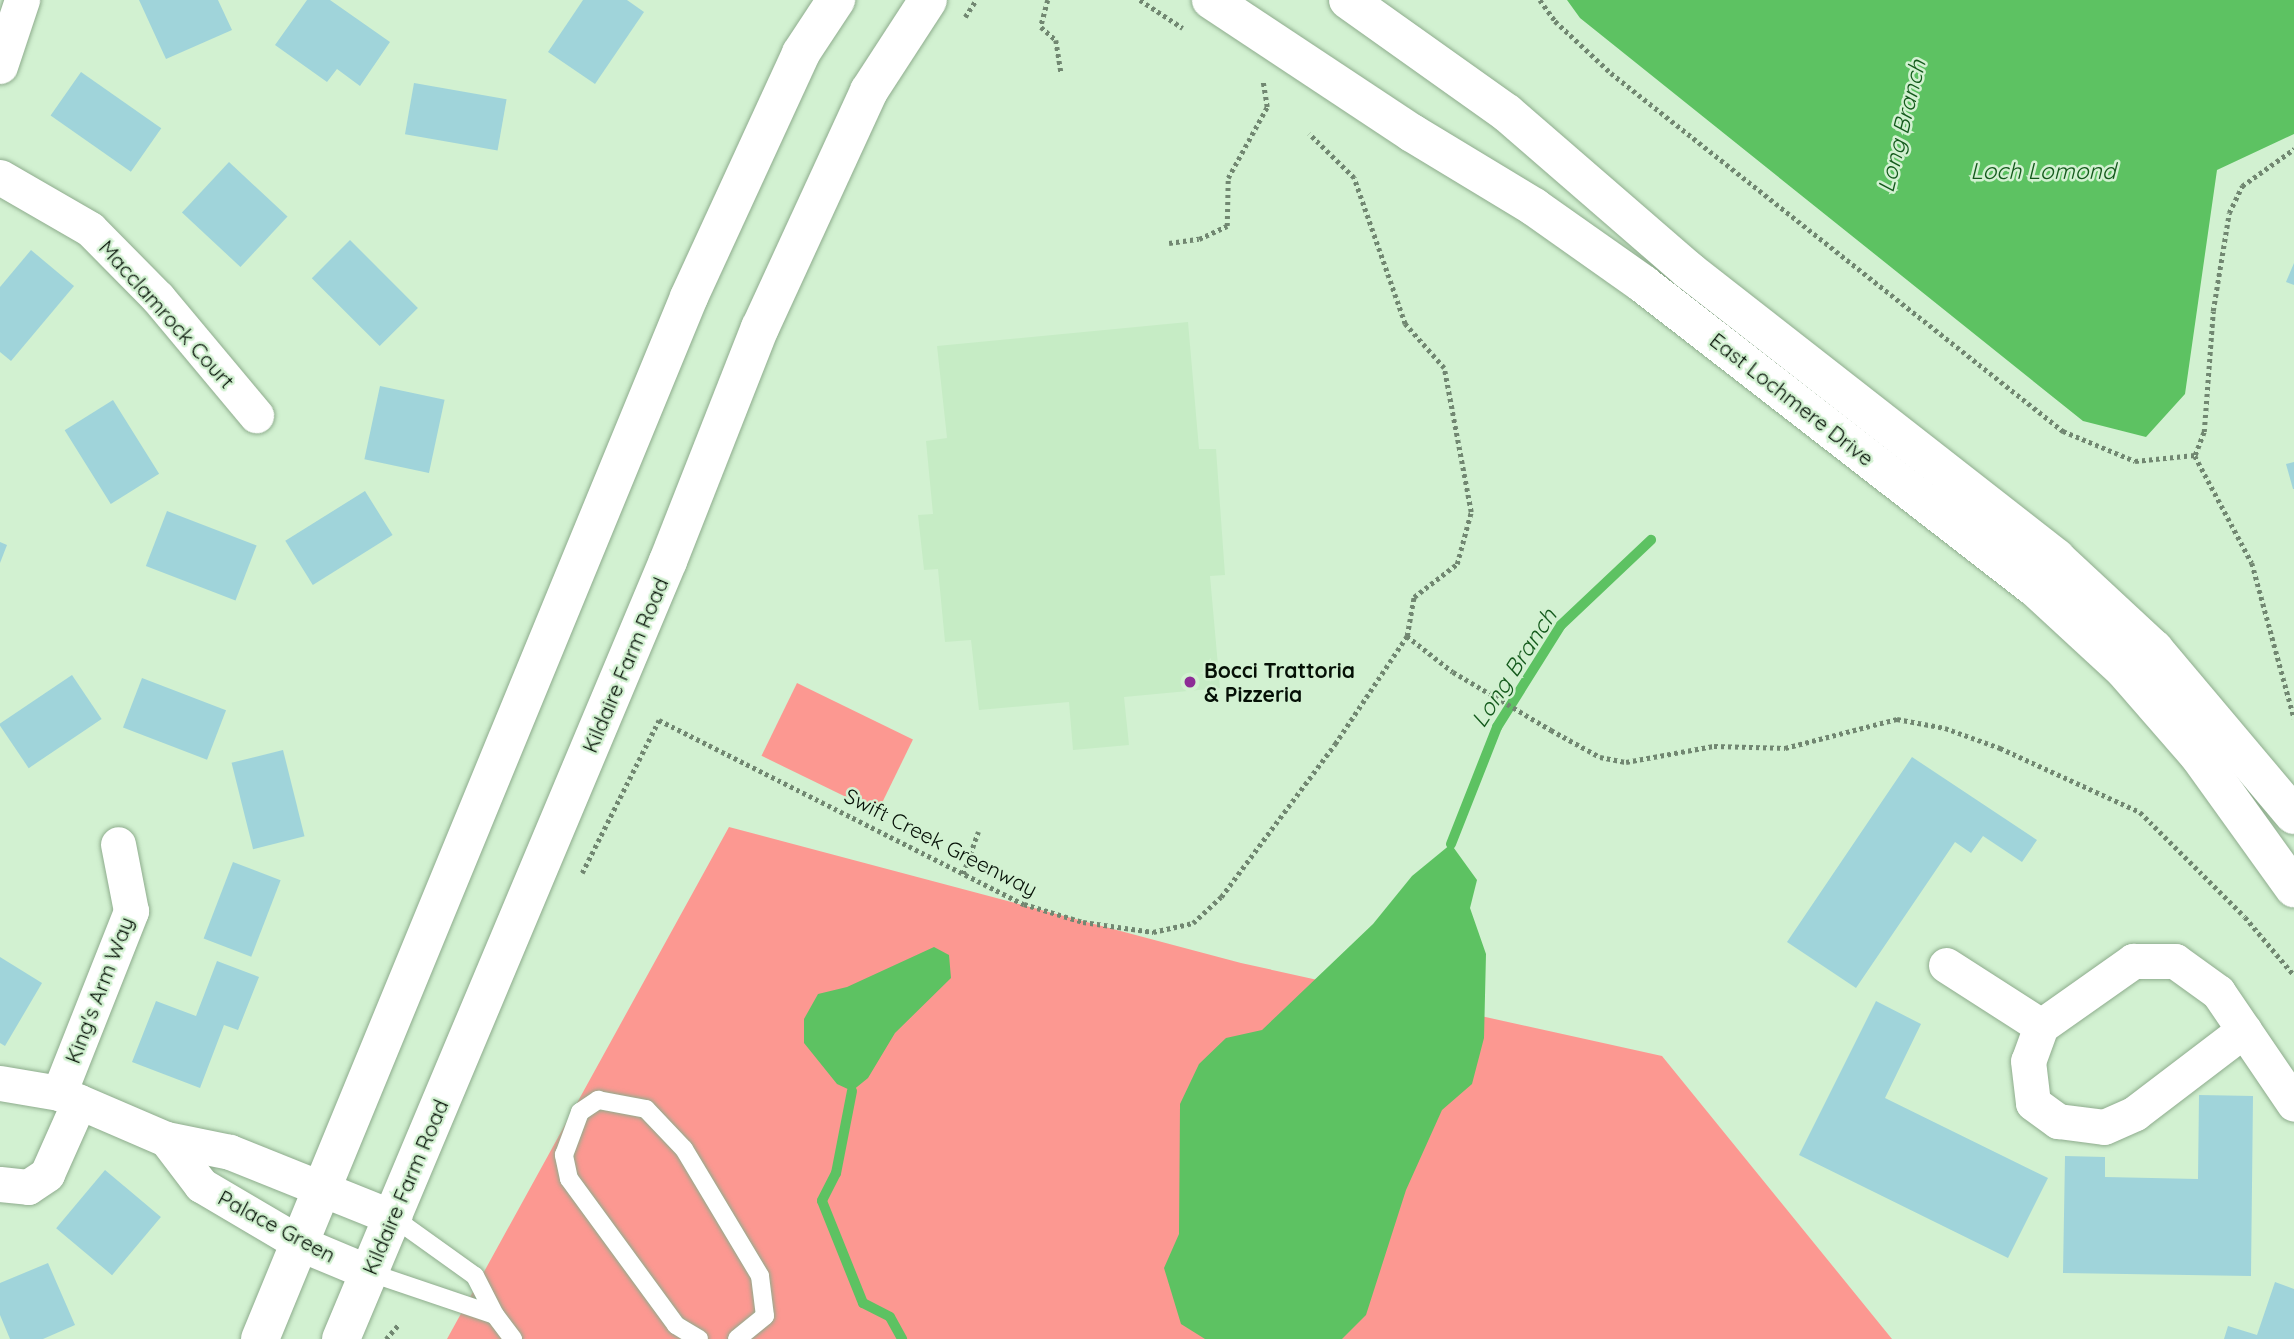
<!DOCTYPE html>
<style>
body{margin:0}
#map{position:relative;width:2294px;height:1339px;overflow:hidden;background:#d2f1d1;font-family:Quicksand,sans-serif}
div>[style]{position:absolute}
.built>*{inset:0;background:#c6ecc5}
.green>*{inset:0;background:#fc9891;transform-origin:0 0}
.water>*{inset:0;background:#5dc262}
.stream>*{height:10px;margin:-5px;padding:0 5px;transform-origin:5px;border-radius:5px;background:#5dc262}
.building>*{inset:0;background:#a0d4da;transform-origin:0 0}
.path>*{height:4.5px;margin-top:-2.25px;transform-origin:0;background:repeating-linear-gradient(90deg,#718771 0 3.5px,transparent 0 7px)}
.roads{filter:drop-shadow(0 0 2px #8eac8d) drop-shadow(0 0 2px #8eac8d)}
.lane>*{height:18px;margin:-9px;padding:0 9px;transform-origin:9px;border-radius:9px;background:#fff}
.street>*{height:35px;margin:-17.5px;padding:0 17.5px;transform-origin:17.5px;border-radius:17.5px;background:#fff}
.secondary>*{height:38px;margin:-19px;padding:0 19px;transform-origin:19px;border-radius:19px;background:#fff}
.dots>*{width:19px;height:19px;translate:-50% -50%;box-sizing:border-box;border:4px solid #d2f1d1;border-radius:50%}
span{translate:-50% -50%;white-space:nowrap;text-align:center;line-height:1.15;-webkit-text-stroke:5px #d2f1d1;paint-order:stroke}
.street-label{font-size:21px;color:#051006}
.poi-label{font-size:21px;color:#051006;font-weight:700}
.left{translate:0 -50%;text-align:left}
.water-label{font-size:23px;color:#145a1c;font-style:italic}
</style>
<div id="map">
<div class="built">
<div style="clip-path:polygon(1188px 322px,1199px 449px,1216px 449px,1225px 575px,1210px 576px,1220px 688px,1124px 697px,1129px 745px,1073px 750px,1069px 702px,979px 710px,971px 640px,945px 642px,938px 569px,924px 570px,918px 515px,933px 514px,926px 441px,947px 438px,937px 346px)"></div>
</div>
<div class="green">
<div style="left:797px;top:683px;width:129px;height:81px;rotate:26deg"></div>
<div style="clip-path:polygon(729px 827px,1241px 963px,1662px 1056px,1892px 1339px,447px 1339px)"></div>
</div>
<div class="water">
<div style="clip-path:polygon(1567px 0,2294px 0,2294px 134px,2217px 170px,2185px 394px,2146px 437px,2083px 421px,1580px 18px)"></div>
<div style="clip-path:polygon(1451px 844px,1477px 880px,1470px 908px,1486px 954px,1484px 1038px,1472px 1084px,1442px 1110px,1406px 1190px,1366px 1315px,1342px 1339px,1205px 1339px,1181px 1324px,1164px 1268px,1179px 1234px,1180px 1104px,1199px 1064px,1226px 1038px,1262px 1030px,1373px 924px,1412px 876px)"></div>
<div style="clip-path:polygon(934px 947px,949px 955px,951px 978px,895px 1033px,868px 1078px,852px 1091px,837px 1084px,804px 1043px,804px 1019px,818px 994px,847px 987px)"></div>
</div>
<div class="stream">
<div style="left:1451px;top:844px;width:126px;rotate:-68.5deg"></div>
<div style="left:1497px;top:727px;width:120px;rotate:-57.9deg"></div>
<div style="left:1561px;top:625px;width:124px;rotate:-43.4deg"></div>
<div style="left:852px;top:1091px;width:84px;rotate:101deg"></div>
<div style="left:836px;top:1173px;width:31px;rotate:117deg"></div>
<div style="left:822px;top:1201px;width:110px;rotate:68.1deg"></div>
<div style="left:863px;top:1303px;width:30px;rotate:27deg"></div>
<div style="left:890px;top:1317px;width:25px;rotate:61deg"></div>
</div>
<div class="building">
<div style="clip-path:polygon(139px 0,218px 0,232px 30px,166px 59px)"></div>
<div style="clip-path:polygon(307px 0,330px 0,390px 42px,360px 86px,337px 69px,327px 82px,275px 45px)"></div>
<div style="clip-path:polygon(583px 0,627px 0,644px 12px,595px 84px,548px 52px)"></div>
<div style="left:81px;top:72px;width:98px;height:53px;rotate:35deg"></div>
<div style="left:414px;top:83px;width:94px;height:52px;rotate:10deg"></div>
<div style="left:229px;top:162px;width:80px;height:69px;rotate:43deg"></div>
<div style="left:350px;top:240px;width:96px;height:54px;rotate:45deg"></div>
<div style="clip-path:polygon(31px 250px,74px 286px,11px 361px,0 352px,0 287px)"></div>
<div style="clip-path:polygon(2294px 263px,2294px 285px,2286px 282px)"></div>
<div style="left:380px;top:386px;width:66px;height:75px;rotate:12deg"></div>
<div style="left:113px;top:400px;width:87px;height:57px;rotate:58deg"></div>
<div style="clip-path:polygon(2294px 462px,2294px 489px,2293px 489px,2286px 464px)"></div>
<div style="left:365px;top:491px;width:52px;height:94px;rotate:58deg"></div>
<div style="left:167px;top:511px;width:96px;height:59px;rotate:21deg"></div>
<div style="clip-path:polygon(0 542px,7px 545px,0 563px)"></div>
<div style="left:72px;top:675px;width:53px;height:88px;rotate:56deg"></div>
<div style="left:142px;top:678px;width:90px;height:53px;rotate:21deg"></div>
<div style="left:283px;top:750px;width:89px;height:53px;rotate:76deg"></div>
<div style="clip-path:polygon(1912px 757px,2037px 840px,2022px 862px,1983px 836px,1971px 853px,1955px 842px,1856px 988px,1787px 942px)"></div>
<div style="left:233px;top:862px;width:51px;height:82px;rotate:21deg"></div>
<div style="clip-path:polygon(0 957px,42px 983px,5px 1046px,0 1043px)"></div>
<div style="clip-path:polygon(217px 961px,259px 977px,238px 1030px,224px 1025px,200px 1088px,132px 1062px,156px 1001px,196px 1016px)"></div>
<div style="clip-path:polygon(1876px 1001px,1921px 1024px,1885px 1098px,2048px 1178px,2008px 1258px,1799px 1155px)"></div>
<div style="clip-path:polygon(2199px 1095px,2253px 1096px,2251px 1276px,2063px 1273px,2065px 1156px,2105px 1157px,2105px 1177px,2198px 1179px)"></div>
<div style="left:105px;top:1170px;width:73px;height:76px;rotate:40deg"></div>
<div style="clip-path:polygon(48px 1263px,75px 1325px,43px 1339px,10px 1339px,0 1315px,0 1283px)"></div>
<div style="clip-path:polygon(2275px 1282px,2294px 1289px,2294px 1339px,2224px 1339px,2228px 1326px,2257px 1335px)"></div>
</div>
<div class="path">
<div style="left:1048px;top:0;width:28px;rotate:105deg"></div>
<div style="left:1041px;top:27px;width:20px;rotate:41deg"></div>
<div style="left:1056px;top:40px;width:32px;rotate:81deg"></div>
<div style="left:1140px;top:0;width:51px;rotate:33.1deg"></div>
<div style="left:1540px;top:0;width:26px;rotate:54deg"></div>
<div style="left:1555px;top:21px;width:76px;rotate:42.9deg"></div>
<div style="left:1611px;top:73px;width:577px;rotate:38.38deg"></div>
<div style="left:2063px;top:431px;width:78px;rotate:22.6deg"></div>
<div style="left:2135px;top:461px;width:60px;rotate:-5.7deg"></div>
<div style="left:2195px;top:455px;width:25px;rotate:-69deg"></div>
<div style="left:2204px;top:432px;width:121px;rotate:-85.7deg"></div>
<div style="left:2213px;top:311px;width:99px;rotate:-80.7deg"></div>
<div style="left:2229px;top:213px;width:30px;rotate:-64deg"></div>
<div style="left:2242px;top:186px;width:64px;rotate:-35.4deg"></div>
<div style="left:965px;top:17px;width:20px;rotate:-57deg"></div>
<div style="left:1169px;top:243px;width:30px;rotate:-8deg"></div>
<div style="left:1199px;top:239px;width:31px;rotate:-25deg"></div>
<div style="left:1227px;top:226px;width:48px;rotate:-88.8deg"></div>
<div style="left:1228px;top:178px;width:81px;rotate:-61.2deg"></div>
<div style="left:1267px;top:107px;width:25px;rotate:-99deg"></div>
<div style="left:2195px;top:456px;width:121px;rotate:62deg"></div>
<div style="left:2252px;top:563px;width:161px;rotate:74.8deg"></div>
<div style="left:1407px;top:636px;width:58px;rotate:38deg"></div>
<div style="left:1453px;top:672px;width:114px;rotate:30.6deg"></div>
<div style="left:1551px;top:730px;width:56px;rotate:28.9deg"></div>
<div style="left:1600px;top:757px;width:26px;rotate:11deg"></div>
<div style="left:1626px;top:762px;width:89px;rotate:-10.3deg"></div>
<div style="left:1714px;top:746px;width:71px;rotate:1.6deg"></div>
<div style="left:1785px;top:748px;width:116px;rotate:-14.5deg"></div>
<div style="left:1897px;top:719px;width:49px;rotate:10.6deg"></div>
<div style="left:1945px;top:728px;width:59px;rotate:20deg"></div>
<div style="left:2000px;top:748px;width:154px;rotate:24.6deg"></div>
<div style="left:2140px;top:812px;width:148px;rotate:45deg"></div>
<div style="left:2245px;top:917px;width:76px;rotate:49.8deg"></div>
<div style="left:582px;top:873px;width:171px;rotate:-63.3deg"></div>
<div style="left:659px;top:720px;width:409px;rotate:26.8deg"></div>
<div style="left:1024px;top:904px;width:62px;rotate:17deg"></div>
<div style="left:1083px;top:922px;width:71px;rotate:8.1deg"></div>
<div style="left:1153px;top:932px;width:41px;rotate:-12.7deg"></div>
<div style="left:1193px;top:923px;width:38px;rotate:-43deg"></div>
<div style="left:1221px;top:897px;width:191px;rotate:-53.3deg"></div>
<div style="left:1335px;top:744px;width:130px;rotate:-56.3deg"></div>
<div style="left:1407px;top:636px;width:40px;rotate:-80deg"></div>
<div style="left:1414px;top:597px;width:54px;rotate:-37.5deg"></div>
<div style="left:1457px;top:564px;width:54px;rotate:-74.9deg"></div>
<div style="left:1471px;top:512px;width:147px;rotate:-100.6deg"></div>
<div style="left:1444px;top:368px;width:59px;rotate:-131.6deg"></div>
<div style="left:1405px;top:324px;width:155px;rotate:-109.3deg"></div>
<div style="left:1354px;top:178px;width:63px;rotate:-135.6deg"></div>
<div style="left:963px;top:874px;width:45px;rotate:-70.3deg"></div>
<div style="left:386px;top:1339px;width:20px;rotate:-49deg"></div>
</div>
<div class="roads">
<div class="lane">
<div style="left:368px;top:1272px;width:134px;rotate:18.7deg"></div>
<div style="left:495px;top:1315px;width:44px;rotate:-117.1deg"></div>
<div style="left:475px;top:1276px;width:100px;rotate:-144.4deg"></div>
<div style="left:495px;top:1315px;width:30px;rotate:53deg"></div>
<div style="left:699px;top:1339px;width:27px;rotate:-149deg"></div>
<div style="left:676px;top:1325px;width:181px;rotate:-126.2deg"></div>
<div style="left:569px;top:1179px;width:25px;rotate:-102deg"></div>
<div style="left:564px;top:1155px;width:46px;rotate:-69.6deg"></div>
<div style="left:580px;top:1112px;width:22px;rotate:-34deg"></div>
<div style="left:598px;top:1100px;width:49px;rotate:10.6deg"></div>
<div style="left:646px;top:1109px;width:55px;rotate:46.5deg"></div>
<div style="left:684px;top:1149px;width:148px;rotate:59.1deg"></div>
<div style="left:760px;top:1276px;width:40px;rotate:82.9deg"></div>
<div style="left:765px;top:1316px;width:36px;rotate:141deg"></div>
</div>
<div class="street">
<div style="left:0;top:66px;width:70px;rotate:-71.6deg"></div>
<div style="left:0;top:177px;width:104px;rotate:30deg"></div>
<div style="left:90px;top:229px;width:97px;rotate:45.4deg"></div>
<div style="left:158px;top:298px;width:153px;rotate:50.1deg"></div>
<div style="left:1946px;top:965px;width:113px;rotate:32.7deg"></div>
<div style="left:2041px;top:1026px;width:113px;rotate:-35.2deg"></div>
<div style="left:2133px;top:961px;width:42px"></div>
<div style="left:2175px;top:961px;width:53px;rotate:35.8deg"></div>
<div style="left:2218px;top:992px;width:135px;rotate:55.8deg"></div>
<div style="left:2041px;top:1026px;width:37px;rotate:110deg"></div>
<div style="left:2028px;top:1061px;width:42px;rotate:83.2deg"></div>
<div style="left:2033px;top:1103px;width:31px;rotate:36deg"></div>
<div style="left:2058px;top:1121px;width:46px;rotate:7.4deg"></div>
<div style="left:2104px;top:1127px;width:34px;rotate:-24deg"></div>
<div style="left:2135px;top:1113px;width:137px;rotate:-37.3deg"></div>
<div style="left:0;top:1083px;width:60px;rotate:9.6deg"></div>
<div style="left:59px;top:1093px;width:116px;rotate:23.3deg"></div>
<div style="left:166px;top:1139px;width:65px;rotate:11.5deg"></div>
<div style="left:230px;top:1152px;width:177px;rotate:21.9deg"></div>
<div style="left:59px;top:1093px;width:196px;rotate:-68.4deg"></div>
<div style="left:131px;top:911px;width:68px;rotate:-101deg"></div>
<div style="left:166px;top:1139px;width:58px;rotate:52.7deg"></div>
<div style="left:201px;top:1185px;width:116px;rotate:30.5deg"></div>
<div style="left:301px;top:1244px;width:73px;rotate:22.7deg"></div>
<div style="left:0;top:1184px;width:28px;rotate:6deg"></div>
<div style="left:28px;top:1187px;width:23px;rotate:-34deg"></div>
<div style="left:47px;top:1174px;width:79px;rotate:-66deg"></div>
</div>
<div class="secondary">
<div style="left:1211px;top:0;width:241px;rotate:33.5deg"></div>
<div style="left:1412px;top:133px;width:143px;rotate:31.2deg"></div>
<div style="left:1534px;top:207px;width:133px;rotate:35.2deg"></div>
<div style="left:1643px;top:284px;width:493px;rotate:37.8deg"></div>
<div style="left:2033px;top:586px;width:125px;rotate:42.7deg"></div>
<div style="left:2125px;top:671px;width:113px;rotate:49deg"></div>
<div style="left:2199px;top:756px;width:163px;rotate:54.3deg"></div>
<div style="left:1348px;top:0;width:195px;rotate:35.4deg"></div>
<div style="left:1507px;top:113px;width:240px;rotate:40.9deg"></div>
<div style="left:1688px;top:270px;width:467px;rotate:38deg"></div>
<div style="left:2056px;top:558px;width:134px;rotate:42.9deg"></div>
<div style="left:2154px;top:649px;width:217px;rotate:49.9deg"></div>
<div style="left:260px;top:1339px;width:1127px;rotate:-67.62deg"></div>
<div style="left:689px;top:297px;width:268px;rotate:-65.3deg"></div>
<div style="left:801px;top:53px;width:64px;rotate:-56.6deg"></div>
<div style="left:341px;top:1339px;width:844px;rotate:-67.2deg"></div>
<div style="left:668px;top:561px;width:251px;rotate:-68.5deg"></div>
<div style="left:760px;top:328px;width:261px;rotate:-65.3deg"></div>
<div style="left:869px;top:91px;width:108px;rotate:-57deg"></div>
</div>
</div>
<div class="dots">
<div style="left:1190px;top:682px;background:#8d2d96"></div>
</div>
<div class="street-label">
<span style="left:167px;top:314px;rotate:48deg">Macclamrock Court</span>
<span style="left:1792px;top:399px;rotate:38deg">East Lochmere Drive</span>
<span style="left:625px;top:665px;rotate:-67deg">Kildaire Farm Road</span>
<span style="left:941px;top:842px;rotate:27deg">Swift Creek Greenway</span>
<span style="left:99px;top:990px;rotate:-69deg">King's Arm Way</span>
<span style="left:405px;top:1187px;rotate:-67deg">Kildaire Farm Road</span>
<span style="left:277px;top:1226px;rotate:28deg">Palace Green</span>
</div>
<div class="poi-label">
<span class="left" style="left:1204px;top:682px">Bocci Trattoria<br>&amp; Pizzeria</span>
</div>
<div class="water-label">
<span style="left:1902px;top:126px;rotate:-76deg">Long Branch</span>
<span style="left:2043px;top:171px">Loch Lomond</span>
<span style="left:1514px;top:668px;rotate:-57deg">Long Branch</span>
</div>
</div>
